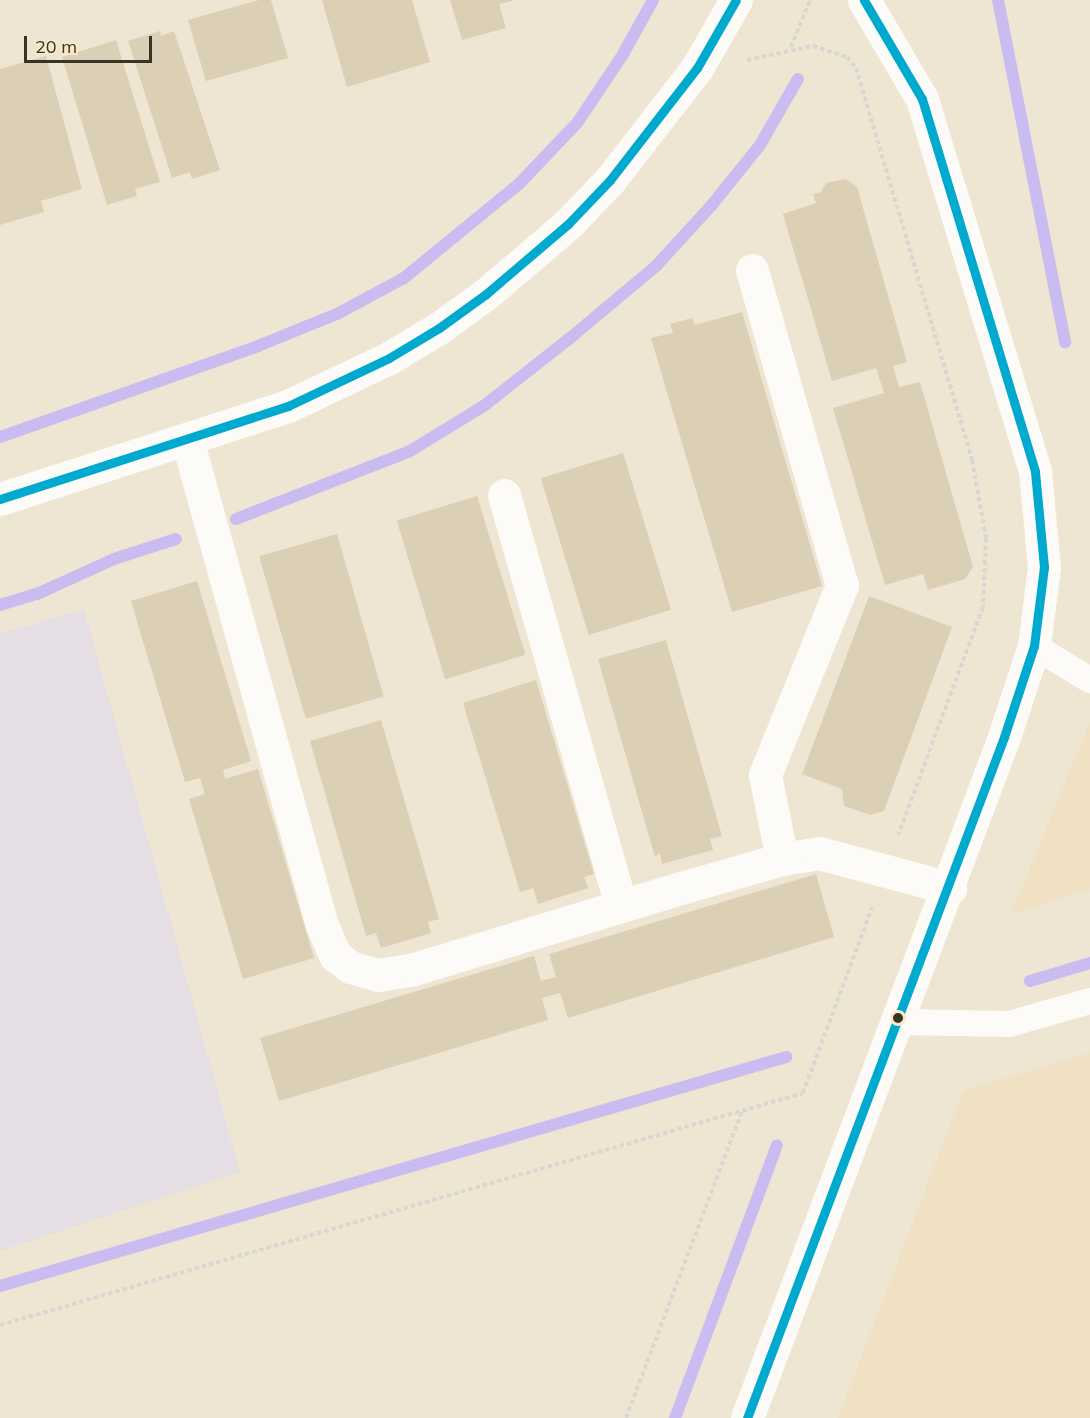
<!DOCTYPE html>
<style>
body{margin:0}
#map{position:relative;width:1090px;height:1418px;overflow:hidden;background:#eee5d2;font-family:Mulish,sans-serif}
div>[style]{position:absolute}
.built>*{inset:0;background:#efe1c2}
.green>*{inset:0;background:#e5dfe5}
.stream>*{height:12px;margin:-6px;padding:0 6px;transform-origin:6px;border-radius:6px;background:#cabcf1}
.building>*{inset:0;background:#dbd0b5;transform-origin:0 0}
.path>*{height:4px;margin-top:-2px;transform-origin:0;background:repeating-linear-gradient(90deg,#dad7d2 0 4.5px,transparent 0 7.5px)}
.service>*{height:26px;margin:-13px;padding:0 13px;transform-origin:13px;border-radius:13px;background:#fcfbf8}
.minor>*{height:33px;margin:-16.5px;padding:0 16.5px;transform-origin:16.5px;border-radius:16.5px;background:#fcfbf8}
.secondary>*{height:33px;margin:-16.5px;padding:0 16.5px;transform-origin:16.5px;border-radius:16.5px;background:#fcfbf8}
.bus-1>*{height:9px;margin:-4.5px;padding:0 4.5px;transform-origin:4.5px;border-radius:4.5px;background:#00a9ce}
.dots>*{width:16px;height:16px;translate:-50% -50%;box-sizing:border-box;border:3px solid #f9eac7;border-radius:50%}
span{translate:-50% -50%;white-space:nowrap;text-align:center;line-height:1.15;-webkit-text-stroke:4.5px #f9eac7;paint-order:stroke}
.scale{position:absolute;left:24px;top:36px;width:128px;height:27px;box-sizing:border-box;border:3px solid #393326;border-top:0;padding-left:8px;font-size:18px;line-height:21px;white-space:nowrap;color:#393326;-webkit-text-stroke:4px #f9eac7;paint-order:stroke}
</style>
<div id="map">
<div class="built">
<div style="clip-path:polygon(1090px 722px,1090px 889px,1011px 914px)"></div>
<div style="clip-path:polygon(1090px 1053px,1090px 1418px,838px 1418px,963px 1091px)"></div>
</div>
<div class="green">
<div style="clip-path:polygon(84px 609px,240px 1172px,0 1251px,0 634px)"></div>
</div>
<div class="stream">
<div style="left:998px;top:0;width:349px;rotate:78.9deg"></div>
<div style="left:0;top:437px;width:274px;rotate:-19.4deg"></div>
<div style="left:258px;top:346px;width:85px;rotate:-22.1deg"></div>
<div style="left:337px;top:314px;width:76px;rotate:-28.2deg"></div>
<div style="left:404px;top:278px;width:149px;rotate:-39.3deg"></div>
<div style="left:519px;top:184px;width:84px;rotate:-46.4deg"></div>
<div style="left:577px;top:123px;width:81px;rotate:-56.1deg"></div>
<div style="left:622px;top:56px;width:64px;rotate:-61deg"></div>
<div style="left:236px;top:519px;width:187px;rotate:-21.3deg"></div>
<div style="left:410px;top:451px;width:88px;rotate:-31.5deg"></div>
<div style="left:485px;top:405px;width:107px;rotate:-38.2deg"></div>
<div style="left:569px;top:339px;width:114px;rotate:-40deg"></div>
<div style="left:656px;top:266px;width:81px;rotate:-47.5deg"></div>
<div style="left:711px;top:206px;width:78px;rotate:-51.2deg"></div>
<div style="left:760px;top:145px;width:76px;rotate:-60.1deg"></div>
<div style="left:0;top:605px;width:39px;rotate:-17deg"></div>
<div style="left:37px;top:594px;width:85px;rotate:-24.4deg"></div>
<div style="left:114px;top:559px;width:65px;rotate:-17.9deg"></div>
<div style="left:1030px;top:981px;width:63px;rotate:-16.7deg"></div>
<div style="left:0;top:1286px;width:819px;rotate:-16.24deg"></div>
<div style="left:675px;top:1418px;width:291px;rotate:-69.5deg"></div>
</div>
<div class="building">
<div style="clip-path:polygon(259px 0,271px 0,288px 58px,206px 81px,188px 20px)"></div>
<div style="clip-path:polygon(322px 0,412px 0,430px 62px,347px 87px)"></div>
<div style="clip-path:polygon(450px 0,512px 0,512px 1px,499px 4px,506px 28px,462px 40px)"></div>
<div style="clip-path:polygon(160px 31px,161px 36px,174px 31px,220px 170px,192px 179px,190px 172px,172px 178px,128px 41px)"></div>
<div style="clip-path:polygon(116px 40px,160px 182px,135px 189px,137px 196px,107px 205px,62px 57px)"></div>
<div style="clip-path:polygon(46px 56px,82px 189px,41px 201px,44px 212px,0 225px,0 69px)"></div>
<div style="clip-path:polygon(846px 179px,857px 187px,907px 362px,893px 366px,899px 387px,920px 382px,973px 567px,965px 579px,928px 590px,923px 574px,885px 585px,833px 408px,884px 393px,876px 368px,832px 381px,783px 214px,816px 203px,813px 194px,821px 192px,826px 183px)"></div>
<div style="clip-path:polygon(742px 312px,822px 586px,732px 612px,651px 338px,673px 333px,670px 324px,692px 318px,695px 325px)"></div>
<div style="left:623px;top:453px;width:164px;height:86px;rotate:73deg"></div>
<div style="left:477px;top:496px;width:166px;height:84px;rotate:73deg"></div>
<div style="left:337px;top:534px;width:169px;height:81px;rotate:74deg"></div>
<div style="clip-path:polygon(197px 581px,251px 761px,223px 770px,225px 779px,258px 769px,314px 958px,243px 979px,189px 799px,205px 794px,200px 778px,185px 782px,131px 601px)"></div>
<div style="clip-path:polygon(869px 596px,952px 627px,884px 811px,870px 815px,844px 806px,842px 789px,802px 774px)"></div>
<div style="clip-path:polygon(666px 640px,722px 836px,710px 839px,713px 850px,662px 864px,660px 853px,655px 857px,598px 659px)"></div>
<div style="clip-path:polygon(536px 680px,594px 874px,584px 877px,588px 888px,538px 904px,533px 888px,520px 892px,463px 703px)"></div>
<div style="clip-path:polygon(381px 720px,439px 919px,428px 922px,431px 933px,381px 948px,376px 933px,366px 936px,310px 741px)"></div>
<div style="clip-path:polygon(816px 874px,834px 937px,568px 1018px,560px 993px,542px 998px,548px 1020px,279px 1101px,260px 1038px,534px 956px,541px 981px,556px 977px,549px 954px)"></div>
</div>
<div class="path">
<div style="left:791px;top:47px;width:51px;rotate:-68deg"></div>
<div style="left:747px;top:60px;width:67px;rotate:-12deg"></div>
<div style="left:813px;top:46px;width:36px;rotate:18deg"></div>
<div style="left:847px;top:57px;width:14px;rotate:51deg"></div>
<div style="left:856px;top:68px;width:409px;rotate:73.5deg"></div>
<div style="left:972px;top:460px;width:79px;rotate:79.8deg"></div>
<div style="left:986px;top:538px;width:69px;rotate:92.5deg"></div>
<div style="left:983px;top:607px;width:243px;rotate:110.4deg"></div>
<div style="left:0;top:1325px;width:836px;rotate:-16.11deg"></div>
<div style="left:803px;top:1093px;width:198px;rotate:-69.6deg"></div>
<div style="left:626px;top:1418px;width:328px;rotate:-69.3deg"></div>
</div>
<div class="service">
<div style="left:1034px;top:646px;width:66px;rotate:31.3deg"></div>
<div style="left:899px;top:1022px;width:110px;rotate:1deg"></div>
<div style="left:1009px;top:1024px;width:84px;rotate:-15.9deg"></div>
</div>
<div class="minor">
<div style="left:752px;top:270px;width:328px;rotate:74.1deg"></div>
<div style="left:842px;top:585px;width:205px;rotate:112.1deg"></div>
<div style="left:765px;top:775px;width:86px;rotate:78.6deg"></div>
<div style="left:187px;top:439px;width:504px;rotate:74.48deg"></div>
<div style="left:322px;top:925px;width:33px;rotate:67deg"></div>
<div style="left:335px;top:955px;width:19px;rotate:39deg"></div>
<div style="left:350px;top:967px;width:29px;rotate:16deg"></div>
<div style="left:378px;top:975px;width:36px;rotate:-9deg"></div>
<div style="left:414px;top:969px;width:279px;rotate:-16.9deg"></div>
<div style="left:681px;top:888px;width:105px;rotate:-16deg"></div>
<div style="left:782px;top:859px;width:37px;rotate:-9deg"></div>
<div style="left:819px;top:853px;width:136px;rotate:15deg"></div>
<div style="left:504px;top:495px;width:427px;rotate:74.1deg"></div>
<div style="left:747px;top:1418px;width:728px;rotate:-69.32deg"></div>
<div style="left:1004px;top:737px;width:96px;rotate:-71.8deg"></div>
<div style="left:1034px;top:646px;width:80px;rotate:-82.8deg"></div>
<div style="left:1044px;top:567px;width:96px;rotate:-95.4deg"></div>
<div style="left:1035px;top:471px;width:389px;rotate:-106.9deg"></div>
<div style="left:922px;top:99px;width:115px;rotate:-120.4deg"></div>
</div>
<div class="secondary">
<div style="left:0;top:499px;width:303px;rotate:-17.9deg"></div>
<div style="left:288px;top:406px;width:112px;rotate:-25.4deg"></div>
<div style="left:389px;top:358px;width:58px;rotate:-31deg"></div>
<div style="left:439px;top:328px;width:58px;rotate:-35.9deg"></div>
<div style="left:486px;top:294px;width:109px;rotate:-40.5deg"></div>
<div style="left:569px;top:223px;width:59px;rotate:-46.4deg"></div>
<div style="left:610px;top:180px;width:142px;rotate:-52.2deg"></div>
<div style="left:697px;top:68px;width:78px;rotate:-60.2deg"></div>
</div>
<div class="bus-1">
<div style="left:0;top:499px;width:303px;rotate:-17.9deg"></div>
<div style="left:288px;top:406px;width:112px;rotate:-25.4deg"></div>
<div style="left:389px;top:358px;width:58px;rotate:-31deg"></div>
<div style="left:439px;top:328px;width:58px;rotate:-35.9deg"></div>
<div style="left:486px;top:294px;width:109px;rotate:-40.5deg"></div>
<div style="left:569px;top:223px;width:59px;rotate:-46.4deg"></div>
<div style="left:610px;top:180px;width:142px;rotate:-52.2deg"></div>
<div style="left:697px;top:68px;width:78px;rotate:-60.2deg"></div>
<div style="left:747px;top:1418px;width:728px;rotate:-69.32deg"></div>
<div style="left:1004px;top:737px;width:96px;rotate:-71.8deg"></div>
<div style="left:1034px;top:646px;width:80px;rotate:-82.8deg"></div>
<div style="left:1044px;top:567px;width:96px;rotate:-95.4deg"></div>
<div style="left:1035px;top:471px;width:389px;rotate:-106.9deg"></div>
<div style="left:922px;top:99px;width:115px;rotate:-120.4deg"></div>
</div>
<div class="dots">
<div style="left:898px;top:1018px;background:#393326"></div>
</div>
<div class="scale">20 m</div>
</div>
